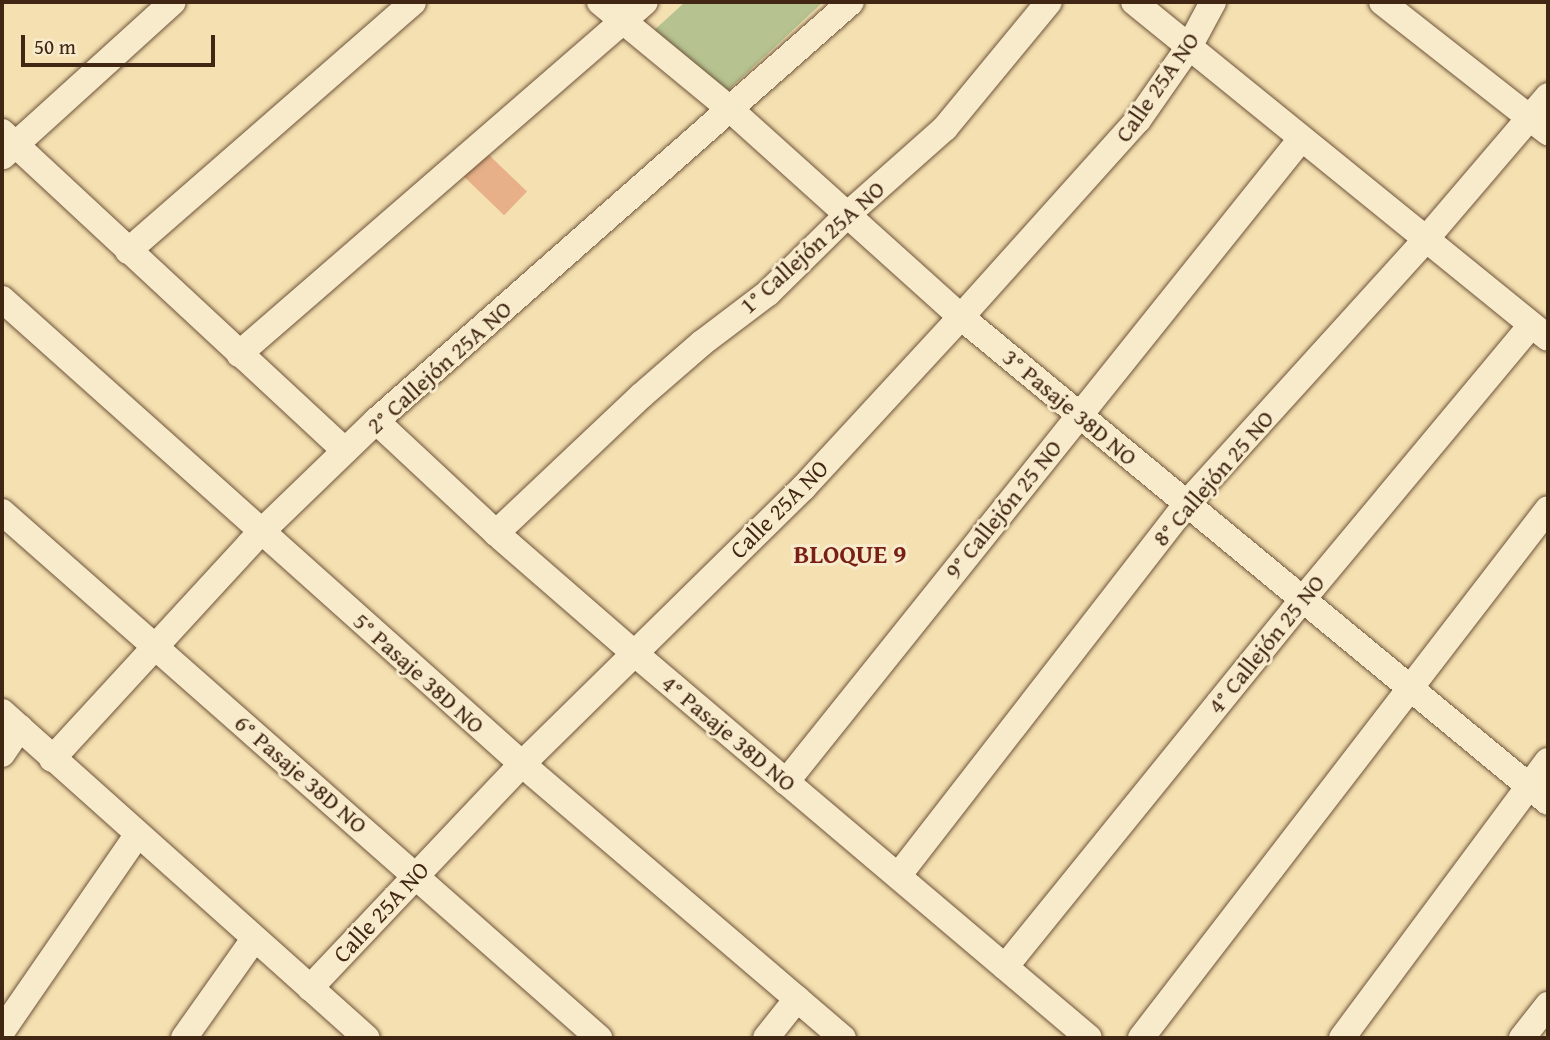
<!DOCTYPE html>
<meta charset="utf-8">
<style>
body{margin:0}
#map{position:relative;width:1550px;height:1040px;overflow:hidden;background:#f5e0b1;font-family:"Gentium Book Plus",serif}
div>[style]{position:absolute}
.green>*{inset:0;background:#b6c390}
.building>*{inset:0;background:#e7b088;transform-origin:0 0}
.roads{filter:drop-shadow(0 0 2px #6e543a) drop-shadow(0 0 2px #6e543a)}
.street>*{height:26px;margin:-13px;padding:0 13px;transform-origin:13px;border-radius:13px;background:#f8ebcc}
span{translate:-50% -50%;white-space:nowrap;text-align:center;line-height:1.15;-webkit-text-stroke:6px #f8ebcc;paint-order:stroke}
.street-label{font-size:24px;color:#412613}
.neighbourhood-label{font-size:26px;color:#7a1f14;font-weight:700}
.frame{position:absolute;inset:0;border:4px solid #412613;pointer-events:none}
.scale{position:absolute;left:21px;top:35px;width:194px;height:32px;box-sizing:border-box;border:4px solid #412613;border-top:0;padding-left:9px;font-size:21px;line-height:24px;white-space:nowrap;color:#412613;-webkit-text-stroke:5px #f8ebcc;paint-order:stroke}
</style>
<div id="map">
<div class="green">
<div style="clip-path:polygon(685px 2px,823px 2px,725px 93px,651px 33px)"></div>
</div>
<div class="building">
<div style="left:486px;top:152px;width:57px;height:33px;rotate:44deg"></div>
</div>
<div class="roads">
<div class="street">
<div style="left:600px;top:2px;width:170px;rotate:39.5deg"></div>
<div style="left:731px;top:110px;width:309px;rotate:42deg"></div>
<div style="left:961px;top:317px;width:761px;rotate:39.56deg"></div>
<div style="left:1134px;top:2px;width:533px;rotate:39.06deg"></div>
<div style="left:1382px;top:2px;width:211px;rotate:38.1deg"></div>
<div style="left:2px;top:132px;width:468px;rotate:42.9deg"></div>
<div style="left:3px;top:156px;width:229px;rotate:-42.2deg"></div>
<div style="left:128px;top:251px;width:378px;rotate:-41.1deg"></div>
<div style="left:2px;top:299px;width:698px;rotate:41.8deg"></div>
<div style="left:522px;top:764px;width:422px;rotate:40.5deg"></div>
<div style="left:239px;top:354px;width:537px;rotate:-40.93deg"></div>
<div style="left:376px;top:421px;width:164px;rotate:43deg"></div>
<div style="left:496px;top:533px;width:181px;rotate:41deg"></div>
<div style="left:633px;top:652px;width:597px;rotate:40.25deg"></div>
<div style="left:2px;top:512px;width:796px;rotate:41.38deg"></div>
<div style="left:496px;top:533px;width:199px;rotate:-43.4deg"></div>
<div style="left:641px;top:396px;width:81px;rotate:-41deg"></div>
<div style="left:702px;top:343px;width:83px;rotate:-37.1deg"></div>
<div style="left:768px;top:293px;width:111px;rotate:-44.6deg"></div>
<div style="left:847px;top:215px;width:131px;rotate:-41.6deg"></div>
<div style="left:945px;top:128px;width:163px;rotate:-50.5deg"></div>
<div style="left:2px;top:712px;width:489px;rotate:41.8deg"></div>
<div style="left:2px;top:754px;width:32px;rotate:-56deg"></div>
<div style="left:52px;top:759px;width:309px;rotate:-47.4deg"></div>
<div style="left:261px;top:532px;width:160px;rotate:-44deg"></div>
<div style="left:376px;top:421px;width:633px;rotate:-41.42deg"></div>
<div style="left:786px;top:782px;width:824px;rotate:-51.31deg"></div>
<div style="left:898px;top:876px;width:472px;rotate:-52.2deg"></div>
<div style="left:1187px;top:503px;width:356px;rotate:-47.8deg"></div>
<div style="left:1426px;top:239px;width:188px;rotate:-49.5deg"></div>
<div style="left:1005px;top:967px;width:474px;rotate:-51deg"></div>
<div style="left:1303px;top:599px;width:356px;rotate:-50.2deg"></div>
<div style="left:310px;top:988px;width:308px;rotate:-46.6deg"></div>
<div style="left:522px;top:764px;width:394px;rotate:-44.5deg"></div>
<div style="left:803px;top:488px;width:233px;rotate:-47.3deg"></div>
<div style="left:961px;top:317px;width:265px;rotate:-48.1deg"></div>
<div style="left:1138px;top:120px;width:89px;rotate:-55.1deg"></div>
<div style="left:1189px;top:47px;width:51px;rotate:-61.9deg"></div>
<div style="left:2px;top:1031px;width:238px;rotate:-55.4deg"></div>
<div style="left:184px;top:1038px;width:121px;rotate:-54.7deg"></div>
<div style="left:766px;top:1038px;width:50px;rotate:-51.5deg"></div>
<div style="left:1141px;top:1038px;width:667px;rotate:-52.43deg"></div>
<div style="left:1342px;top:1038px;width:345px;rotate:-53.4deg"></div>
<div style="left:1522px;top:1038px;width:42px;rotate:-51.8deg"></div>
</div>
</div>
<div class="street-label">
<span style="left:1157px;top:87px;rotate:-55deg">Calle 25A NO</span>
<span style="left:812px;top:247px;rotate:-42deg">1° Callejón 25A NO</span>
<span style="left:439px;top:367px;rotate:-42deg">2° Callejón 25A NO</span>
<span style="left:1070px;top:407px;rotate:40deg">3° Pasaje 38D NO</span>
<span style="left:1213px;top:478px;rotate:-49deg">8° Callejón 25 NO</span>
<span style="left:779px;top:509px;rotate:-45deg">Calle 25A NO</span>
<span style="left:1003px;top:509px;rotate:-51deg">9° Callejón 25 NO</span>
<span style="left:1266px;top:644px;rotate:-51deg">4° Callejón 25 NO</span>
<span style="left:419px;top:673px;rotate:42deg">5° Pasaje 38D NO</span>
<span style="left:729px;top:733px;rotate:40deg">4° Pasaje 38D NO</span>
<span style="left:301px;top:774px;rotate:41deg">6° Pasaje 38D NO</span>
<span style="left:381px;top:912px;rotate:-47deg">Calle 25A NO</span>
</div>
<div class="neighbourhood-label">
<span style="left:850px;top:554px">BLOQUE 9</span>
</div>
<div class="frame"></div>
<div class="scale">50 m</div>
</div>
